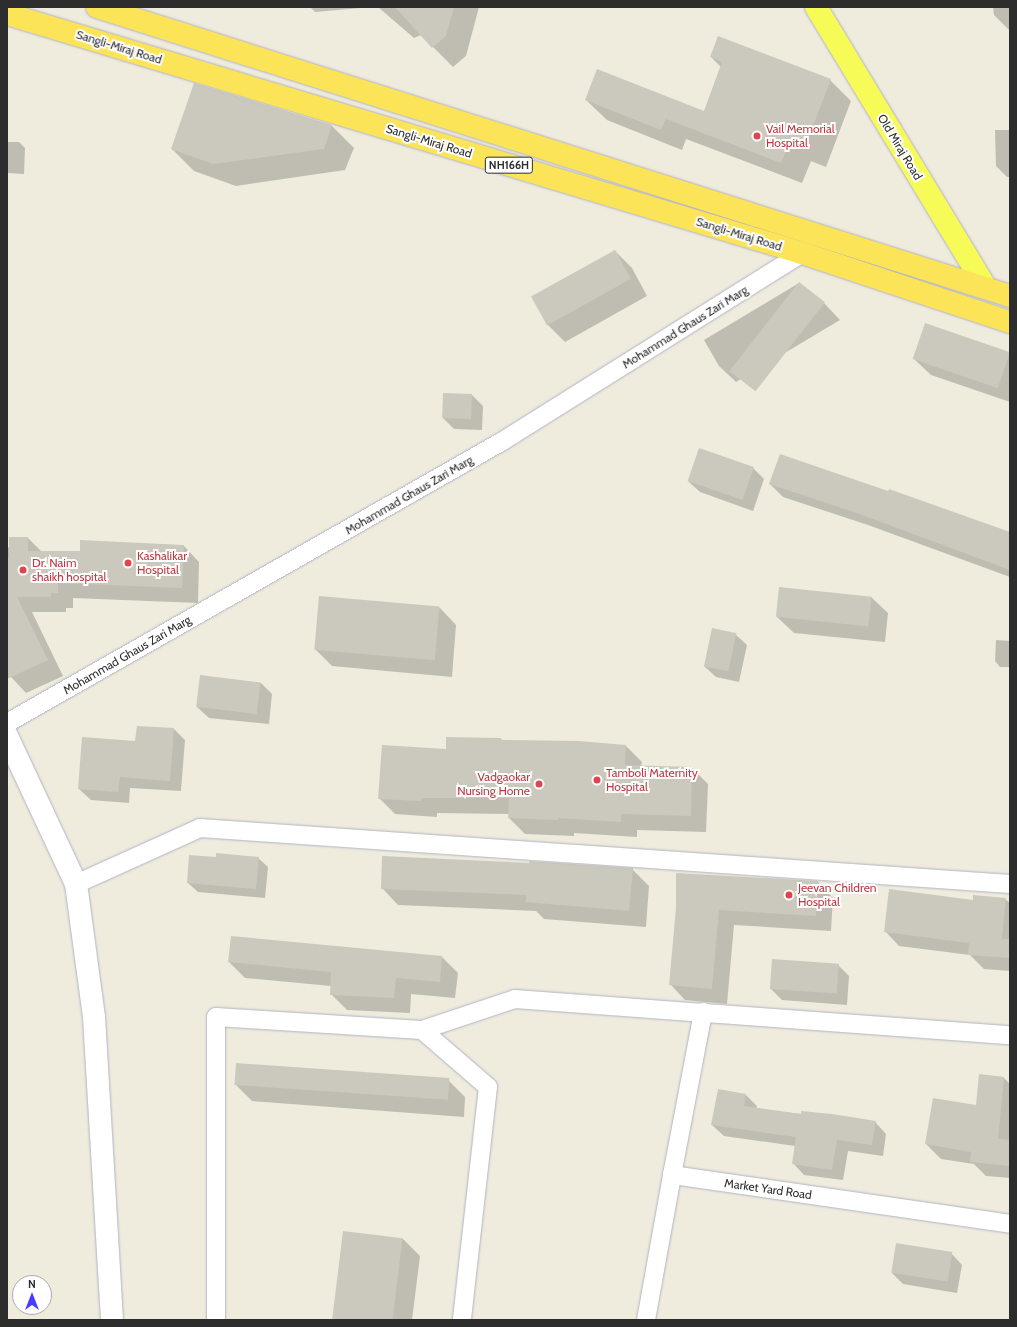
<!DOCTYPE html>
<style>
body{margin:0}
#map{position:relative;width:1017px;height:1327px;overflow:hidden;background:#efecde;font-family:Cabin,sans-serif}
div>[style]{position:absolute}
.shadow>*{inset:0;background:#0003}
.building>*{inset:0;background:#cbc9bd;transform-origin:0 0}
.roads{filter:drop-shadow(0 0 1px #b3b2c1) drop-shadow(0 0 1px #b3b2c1)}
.minor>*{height:18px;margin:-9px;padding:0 9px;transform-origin:9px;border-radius:9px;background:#fff}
.secondary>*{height:22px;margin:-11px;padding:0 11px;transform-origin:11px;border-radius:11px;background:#fff}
.primary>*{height:22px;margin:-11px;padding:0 11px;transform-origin:11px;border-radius:11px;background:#f7fb57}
.trunk>*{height:22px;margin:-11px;padding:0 11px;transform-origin:11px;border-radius:11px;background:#fbe458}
.dots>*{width:11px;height:11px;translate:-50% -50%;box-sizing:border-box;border:2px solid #fff;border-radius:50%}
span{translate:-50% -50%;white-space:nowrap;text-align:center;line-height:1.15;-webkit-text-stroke:4px #fff;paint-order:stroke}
.shield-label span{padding:1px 3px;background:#fff;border:1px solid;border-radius:3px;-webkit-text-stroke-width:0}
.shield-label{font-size:11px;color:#2d2d2d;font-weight:700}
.street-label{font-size:12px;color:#2d2d2d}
.health-label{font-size:12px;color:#be3a42}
.left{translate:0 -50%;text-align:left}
.right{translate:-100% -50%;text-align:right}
.frame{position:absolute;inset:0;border:8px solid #2d2d2d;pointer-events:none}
.north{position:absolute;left:12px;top:1275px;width:40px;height:40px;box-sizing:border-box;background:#fff;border:1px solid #ababab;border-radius:50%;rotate:0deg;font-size:11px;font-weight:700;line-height:16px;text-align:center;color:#2d2d2d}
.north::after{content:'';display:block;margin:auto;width:14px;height:18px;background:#4a3cff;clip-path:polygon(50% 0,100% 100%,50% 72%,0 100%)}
</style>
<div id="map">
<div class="shadow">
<div style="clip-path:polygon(310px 7px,372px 7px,315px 12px)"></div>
<div style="clip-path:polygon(378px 7px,479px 7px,466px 56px,453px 67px,421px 35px,414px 38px)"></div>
<div style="clip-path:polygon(993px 7px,1010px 7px,1010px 31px,994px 15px)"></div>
<div style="clip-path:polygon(711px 57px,830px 80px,851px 101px,826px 167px,811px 161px,802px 183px,686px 139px,682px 150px,607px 120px,586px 100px,704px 112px,721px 67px)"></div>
<div style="clip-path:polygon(332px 126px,354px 148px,345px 170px,236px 186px,194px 171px,172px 149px)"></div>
<div style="clip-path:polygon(995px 130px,1010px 130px,1010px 177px,1007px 177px,996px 166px)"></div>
<div style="clip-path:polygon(7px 142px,19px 142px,25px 148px,24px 174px,7px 173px)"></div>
<div style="clip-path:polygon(615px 251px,632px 268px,647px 296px,565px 342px,548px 325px,532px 297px)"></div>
<div style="clip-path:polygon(799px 283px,824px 303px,840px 320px,736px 382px,719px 366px,704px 340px)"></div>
<div style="clip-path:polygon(1010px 353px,1010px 402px,931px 375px,914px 359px)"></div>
<div style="clip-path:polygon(472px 395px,483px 406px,482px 430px,454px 429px,443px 418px)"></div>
<div style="clip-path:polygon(753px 468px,764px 479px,753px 511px,700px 492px,688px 481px)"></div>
<div style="clip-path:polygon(770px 484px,889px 492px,1010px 533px,1010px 577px,868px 525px,783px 497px)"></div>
<div style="clip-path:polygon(28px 538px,42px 552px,81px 552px,184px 546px,199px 562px,198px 603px,73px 598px,73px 608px,66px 608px,66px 612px,32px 612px,63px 676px,26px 693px,11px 677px,7px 670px,7px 548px)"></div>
<div style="clip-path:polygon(871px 597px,888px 613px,885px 642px,794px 633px,777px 617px)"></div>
<div style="clip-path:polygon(440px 608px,456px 625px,452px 677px,332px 666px,315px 649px)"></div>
<div style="clip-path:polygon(735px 634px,747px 645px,739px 682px,716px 677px,704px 666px)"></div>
<div style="clip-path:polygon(996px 640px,1010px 641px,1010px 667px,1000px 667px,995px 661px)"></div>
<div style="clip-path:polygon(201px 676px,261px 683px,272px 694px,269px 724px,209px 718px,197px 707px)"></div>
<div style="clip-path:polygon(174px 729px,185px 740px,181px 791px,130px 788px,129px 803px,91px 800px,79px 789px,136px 742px)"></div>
<div style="clip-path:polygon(501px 739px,504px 741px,626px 746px,642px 762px,641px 767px,692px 768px,708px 784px,706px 832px,637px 830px,637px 837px,574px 833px,574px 836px,525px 834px,509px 818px,509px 814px,437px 813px,437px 817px,395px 814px,379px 798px,447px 750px)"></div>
<div style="clip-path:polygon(258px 858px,268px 867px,265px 898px,198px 892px,188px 883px,217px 859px)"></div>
<div style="clip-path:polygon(632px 869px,649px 886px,646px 927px,544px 919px,536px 911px,398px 905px,382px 888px)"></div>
<div style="clip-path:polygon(818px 882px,833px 898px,831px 931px,734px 925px,727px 1004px,685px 1000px,670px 984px,677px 908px)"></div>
<div style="clip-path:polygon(1005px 899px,1010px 903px,1010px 971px,984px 969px,970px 955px,899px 946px,885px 931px,974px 901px)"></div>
<div style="clip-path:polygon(442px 957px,458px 973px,455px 998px,411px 994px,410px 1013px,347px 1010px,331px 994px,331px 986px,245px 978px,229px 962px)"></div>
<div style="clip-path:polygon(838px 965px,849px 976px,847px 1005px,782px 1000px,770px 988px)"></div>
<div style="clip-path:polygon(1004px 1078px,1010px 1084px,1010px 1178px,986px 1176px,974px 1164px,941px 1159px,926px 1144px,977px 1106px)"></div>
<div style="clip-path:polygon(448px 1080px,465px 1097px,464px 1117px,252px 1101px,235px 1084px)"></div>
<div style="clip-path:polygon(746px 1095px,757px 1106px,756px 1109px,875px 1122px,886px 1134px,883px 1156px,848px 1151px,843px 1180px,804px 1175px,793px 1163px,795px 1146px,724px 1136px,712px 1125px)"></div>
<div style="clip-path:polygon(344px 1232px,403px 1239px,420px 1256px,412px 1320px,333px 1320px)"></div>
<div style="clip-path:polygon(951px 1253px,962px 1265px,957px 1293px,903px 1284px,892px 1273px)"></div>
</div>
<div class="building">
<div style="clip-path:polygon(395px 7px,454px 7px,446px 36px,432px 48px)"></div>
<div style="clip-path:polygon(718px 36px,831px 79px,805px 147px,790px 141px,781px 163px,666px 119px,661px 130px,585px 100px,597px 69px,704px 111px,722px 62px,710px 57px)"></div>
<div style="clip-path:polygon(194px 83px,332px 125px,324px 149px,213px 164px,171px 149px)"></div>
<div style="left:615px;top:250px;width:33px;height:96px;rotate:61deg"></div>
<div style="left:799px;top:282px;width:33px;height:113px;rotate:38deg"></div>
<div style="left:925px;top:323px;width:90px;height:38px;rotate:19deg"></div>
<div style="left:443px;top:393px;width:29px;height:25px;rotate:2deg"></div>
<div style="left:699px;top:448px;width:58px;height:35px;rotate:19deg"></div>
<div style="clip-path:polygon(780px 454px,888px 491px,889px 489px,1010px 532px,1010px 570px,854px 512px,769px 484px)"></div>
<div style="clip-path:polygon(9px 537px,28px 537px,28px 551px,80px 551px,80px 540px,184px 545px,182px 588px,58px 583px,58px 593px,51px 593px,51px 597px,17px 597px,48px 660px,7px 679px,7px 557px,9px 557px)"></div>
<div style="left:779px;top:587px;width:93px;height:30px;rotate:6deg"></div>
<div style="left:319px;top:596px;width:121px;height:54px;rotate:5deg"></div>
<div style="left:712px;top:628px;width:25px;height:39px;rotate:12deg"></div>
<div style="left:200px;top:675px;width:61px;height:32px;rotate:7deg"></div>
<div style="clip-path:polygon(137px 726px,174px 728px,170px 781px,120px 777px,118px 792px,78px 789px,82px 737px,135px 741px)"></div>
<div style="clip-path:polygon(446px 737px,501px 738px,501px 740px,579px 741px,626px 745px,625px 765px,692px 767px,691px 816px,621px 814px,621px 822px,558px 818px,558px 820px,508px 818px,509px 798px,422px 798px,421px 801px,378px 799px,382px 745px,446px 749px)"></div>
<div style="clip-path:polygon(216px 853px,259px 857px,256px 889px,187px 883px,189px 855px,216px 857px)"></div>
<div style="clip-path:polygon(382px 856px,529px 863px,529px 861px,633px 868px,629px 911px,526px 902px,526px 895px,381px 889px)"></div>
<div style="clip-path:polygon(676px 873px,818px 881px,816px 916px,719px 910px,712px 989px,669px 985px,676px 908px)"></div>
<div style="clip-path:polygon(889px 889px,973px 900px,973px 895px,1006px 898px,1002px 939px,1010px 939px,1010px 958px,968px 955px,969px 943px,884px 932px)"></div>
<div style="clip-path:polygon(231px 936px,442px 956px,440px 982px,396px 978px,394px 998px,330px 995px,331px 972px,228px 962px)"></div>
<div style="left:772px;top:959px;width:67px;height:30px;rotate:4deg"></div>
<div style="left:236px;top:1063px;width:214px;height:22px;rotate:4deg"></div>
<div style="clip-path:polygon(979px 1074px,1004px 1077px,998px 1139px,1010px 1140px,1010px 1166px,970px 1162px,971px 1152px,925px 1144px,933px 1098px,976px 1105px)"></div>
<div style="clip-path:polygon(718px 1089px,746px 1094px,744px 1106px,801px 1114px,801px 1111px,832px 1114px,876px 1121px,872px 1145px,837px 1140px,832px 1170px,792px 1164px,796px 1137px,711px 1125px)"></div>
<div style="left:343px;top:1231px;width:60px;height:90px;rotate:7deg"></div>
<div style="left:896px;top:1243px;width:57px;height:30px;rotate:9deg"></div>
</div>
<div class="roads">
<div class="minor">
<div style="left:7px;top:723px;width:568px;rotate:-29.63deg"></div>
<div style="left:501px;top:442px;width:355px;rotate:-32.1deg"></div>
<div style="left:76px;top:884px;width:136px;rotate:-24.3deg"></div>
<div style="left:200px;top:828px;width:812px;rotate:3.95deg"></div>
<div style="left:422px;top:1030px;width:87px;rotate:40.8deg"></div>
<div style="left:488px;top:1087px;width:234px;rotate:96.4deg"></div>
<div style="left:672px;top:1175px;width:166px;rotate:-79.2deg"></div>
<div style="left:216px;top:1320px;width:303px;rotate:-90deg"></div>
<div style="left:216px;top:1017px;width:206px;rotate:3.6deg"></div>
<div style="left:422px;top:1030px;width:98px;rotate:-18.4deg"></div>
<div style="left:515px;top:999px;width:496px;rotate:4.2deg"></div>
<div style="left:646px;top:1320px;width:147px;rotate:-79.8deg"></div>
<div style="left:672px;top:1175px;width:342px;rotate:8.2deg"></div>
</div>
<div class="secondary">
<div style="left:7px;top:736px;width:163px;rotate:65deg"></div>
<div style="left:76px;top:884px;width:134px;rotate:82.3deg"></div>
<div style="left:94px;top:1017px;width:304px;rotate:86.6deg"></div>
</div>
<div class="primary">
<div style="left:816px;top:7px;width:326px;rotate:58.8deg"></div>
</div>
<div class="trunk">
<div style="left:97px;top:7px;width:958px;rotate:17.56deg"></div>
<div style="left:7px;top:14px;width:830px;rotate:16.73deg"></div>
<div style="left:802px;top:253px;width:219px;rotate:18.4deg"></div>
</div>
</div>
<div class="dots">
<div style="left:757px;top:136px;background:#e0444e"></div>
<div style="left:128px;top:563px;background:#e0444e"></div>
<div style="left:23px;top:570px;background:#e0444e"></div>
<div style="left:597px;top:780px;background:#e0444e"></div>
<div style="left:539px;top:784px;background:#e0444e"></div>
<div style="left:789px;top:895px;background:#e0444e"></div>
</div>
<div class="shield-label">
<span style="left:509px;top:165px">NH166H</span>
</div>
<div class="street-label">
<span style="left:119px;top:47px;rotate:17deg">Sangli-Miraj Road</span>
<span style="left:429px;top:141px;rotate:17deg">Sangli-Miraj Road</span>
<span style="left:900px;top:147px;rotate:59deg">Old Miraj Road</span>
<span style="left:739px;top:234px;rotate:17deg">Sangli-Miraj Road</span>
<span style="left:685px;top:327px;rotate:-32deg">Mohammad Ghaus Zari Marg</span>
<span style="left:409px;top:495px;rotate:-30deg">Mohammad Ghaus Zari Marg</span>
<span style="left:127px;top:655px;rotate:-30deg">Mohammad Ghaus Zari Marg</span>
<span style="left:768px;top:1189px;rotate:8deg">Market Yard Road</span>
</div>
<div class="health-label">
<span class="left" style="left:766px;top:136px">Vail Memorial<br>Hospital</span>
<span class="left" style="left:137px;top:563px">Kashalikar<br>Hospital</span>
<span class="left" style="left:32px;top:570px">Dr. Naim<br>shaikh hospital</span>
<span class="left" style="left:606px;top:780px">Tamboli Maternity<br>Hospital</span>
<span class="right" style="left:530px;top:784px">Vadgaokar<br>Nursing Home</span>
<span class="left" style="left:798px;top:895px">Jeevan Children<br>Hospital</span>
</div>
<div class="frame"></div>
<div class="north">N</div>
</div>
